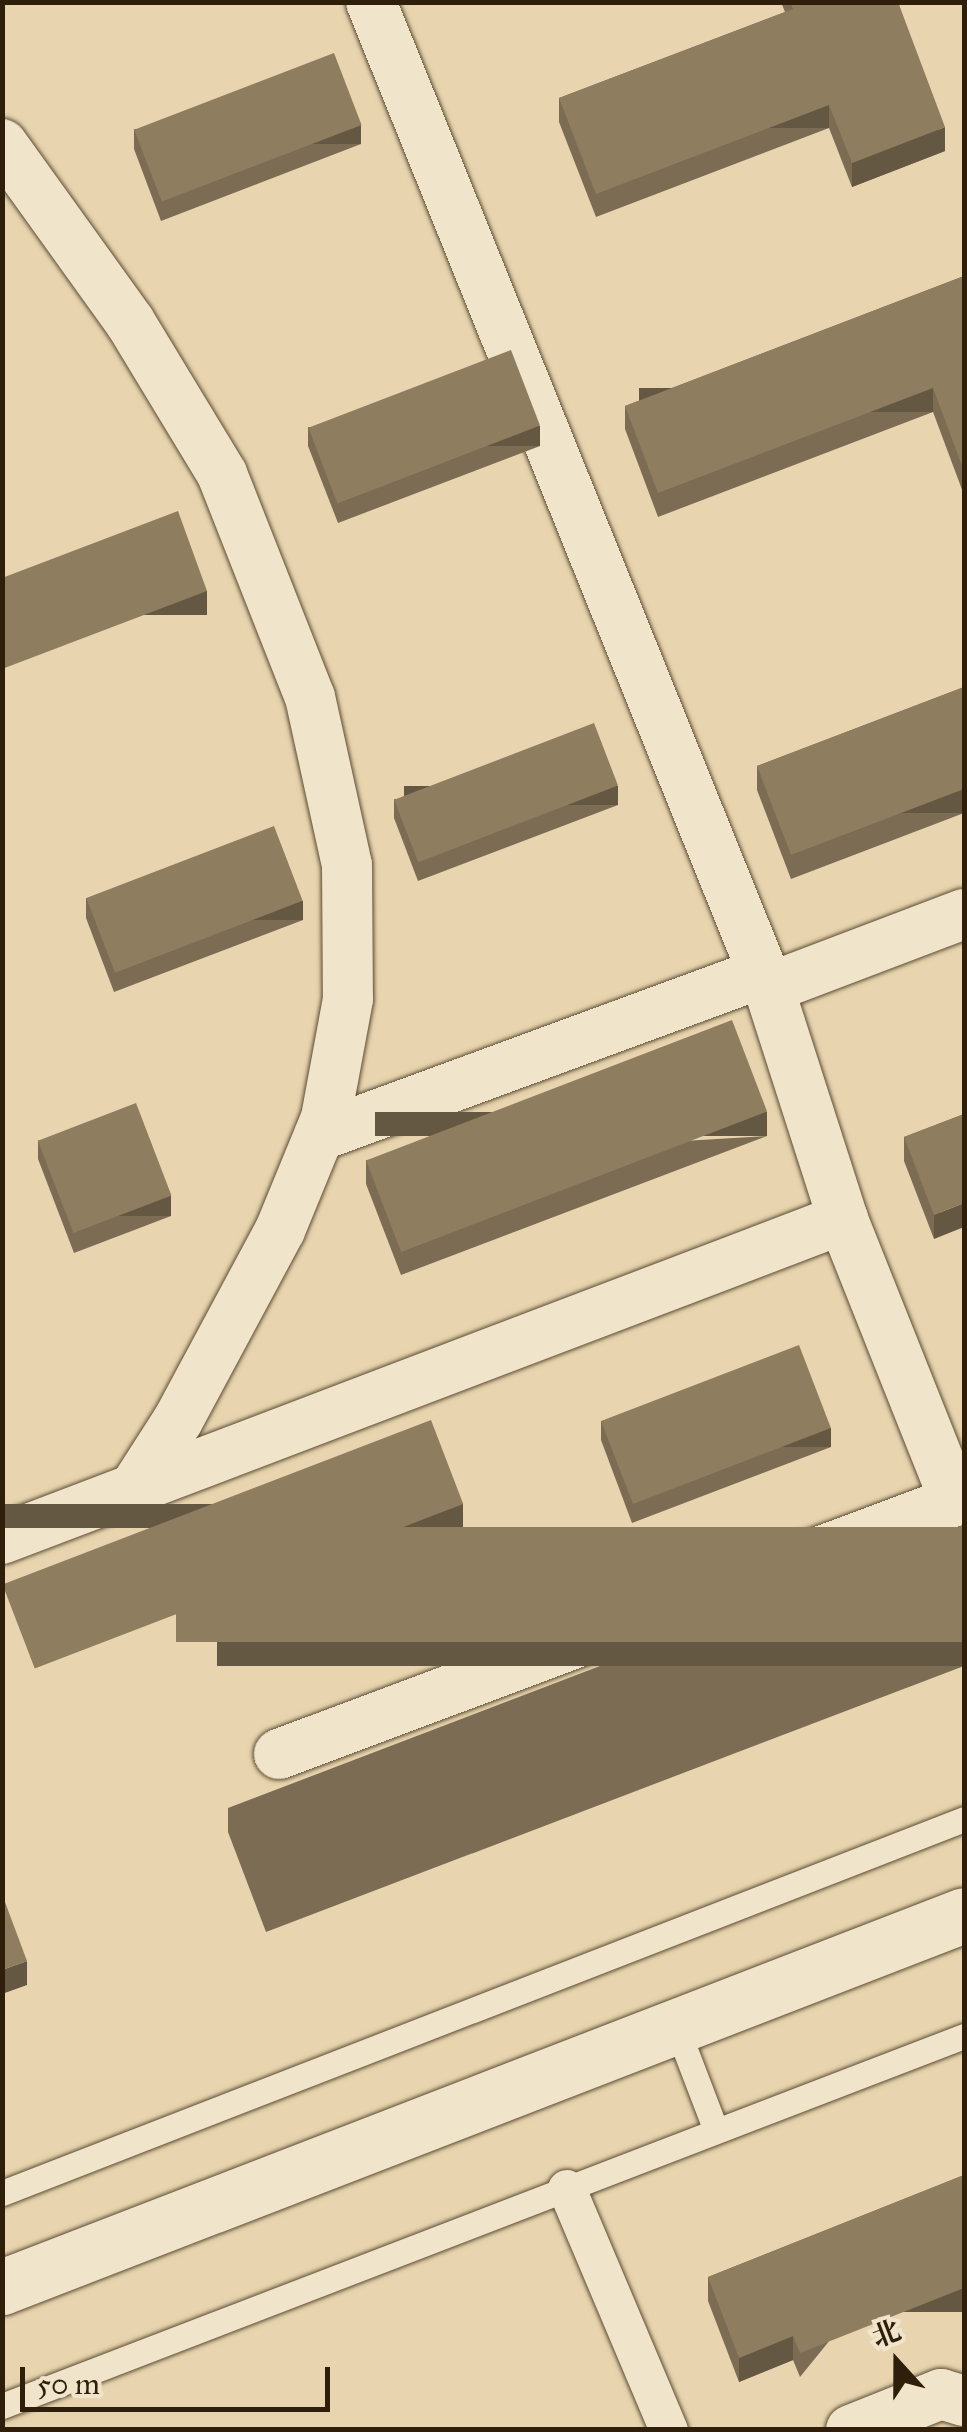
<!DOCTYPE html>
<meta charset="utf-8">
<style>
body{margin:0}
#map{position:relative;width:967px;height:2432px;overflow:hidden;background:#e8d5af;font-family:"IM FELL Great Primer","Noto Serif SC",serif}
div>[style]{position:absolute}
.roads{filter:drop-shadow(0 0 2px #5c4c33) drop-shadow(0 0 2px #5c4c33)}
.service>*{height:25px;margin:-12.5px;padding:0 12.5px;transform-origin:12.5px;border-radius:12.5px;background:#f0e4cb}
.pedestrian>*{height:38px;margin:-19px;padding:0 19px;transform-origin:19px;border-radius:19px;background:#f0e4cb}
.minor>*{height:50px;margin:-25px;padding:0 25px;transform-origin:25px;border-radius:25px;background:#f0e4cb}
.tertiary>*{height:55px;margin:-27.5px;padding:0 27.5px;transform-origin:27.5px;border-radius:27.5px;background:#f0e4cb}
.wall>*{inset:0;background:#7b6c53}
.shaded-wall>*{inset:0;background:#645843;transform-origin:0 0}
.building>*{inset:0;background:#8f7d60;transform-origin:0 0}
span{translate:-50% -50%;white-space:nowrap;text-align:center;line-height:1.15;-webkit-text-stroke:8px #f0e4cb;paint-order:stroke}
.frame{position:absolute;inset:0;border:5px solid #2e1e0a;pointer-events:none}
.north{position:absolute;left:847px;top:2312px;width:100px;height:100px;-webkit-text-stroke:8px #f0e4cb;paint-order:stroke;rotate:339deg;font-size:28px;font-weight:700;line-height:40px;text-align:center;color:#2e1e0a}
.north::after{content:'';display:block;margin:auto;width:35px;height:45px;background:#2e1e0a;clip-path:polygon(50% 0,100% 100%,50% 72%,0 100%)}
.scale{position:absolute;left:20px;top:2367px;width:310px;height:45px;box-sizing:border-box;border:5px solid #2e1e0a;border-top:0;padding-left:12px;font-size:30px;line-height:35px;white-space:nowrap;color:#2e1e0a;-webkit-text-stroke:8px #f0e4cb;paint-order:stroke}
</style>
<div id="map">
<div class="roads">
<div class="service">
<div style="left:676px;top:2026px;width:112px;rotate:69.1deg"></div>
<div style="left:2px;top:2193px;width:1032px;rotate:-21.24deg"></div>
<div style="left:2px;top:2406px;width:1031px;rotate:-21.04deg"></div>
</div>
<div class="pedestrian">
<div style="left:567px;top:2189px;width:262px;rotate:67.1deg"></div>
</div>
<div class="minor">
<div style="left:2px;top:144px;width:219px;rotate:54.3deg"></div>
<div style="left:130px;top:322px;width:178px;rotate:58.8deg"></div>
<div style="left:222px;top:474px;width:240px;rotate:68.5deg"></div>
<div style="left:310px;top:697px;width:172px;rotate:77.6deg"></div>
<div style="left:347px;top:865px;width:134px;rotate:89.6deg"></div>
<div style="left:348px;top:999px;width:121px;rotate:100.5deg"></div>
<div style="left:326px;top:1118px;width:121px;rotate:112.3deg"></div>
<div style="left:280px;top:1230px;width:216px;rotate:118.2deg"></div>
<div style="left:178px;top:1420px;width:83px;rotate:122.7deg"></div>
<div style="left:769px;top:988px;width:209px;rotate:-20.8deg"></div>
<div style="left:319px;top:1136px;width:473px;rotate:-20.2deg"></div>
<div style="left:2px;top:1539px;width:900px;rotate:-20.83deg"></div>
<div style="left:279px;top:1754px;width:722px;rotate:-20.52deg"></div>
<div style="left:955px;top:1501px;width:303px;rotate:-111.7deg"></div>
<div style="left:843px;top:1219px;width:243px;rotate:-107.8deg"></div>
<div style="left:769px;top:988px;width:1063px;rotate:-111.98deg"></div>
<div style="left:851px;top:2430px;width:97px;rotate:-21.8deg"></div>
<div style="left:941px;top:2394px;width:24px;rotate:17deg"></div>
</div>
<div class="tertiary">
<div style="left:2px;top:2287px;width:1031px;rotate:-21.14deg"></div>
</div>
</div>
<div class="wall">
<div style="clip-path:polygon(781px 2px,898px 2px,945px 151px,852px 187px,829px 128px,596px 217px,559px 122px,559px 98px,785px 12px)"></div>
<div style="clip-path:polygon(134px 129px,361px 144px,161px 221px,134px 149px)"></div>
<div style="clip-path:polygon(964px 276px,964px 495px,933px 412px,658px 517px,625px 429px,625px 406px)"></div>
<div style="clip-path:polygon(308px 427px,540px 446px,338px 523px,308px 446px)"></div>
<div style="clip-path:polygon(964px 687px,964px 813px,791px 879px,757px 790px,757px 766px)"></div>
<div style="clip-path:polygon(394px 799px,618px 805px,418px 881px,394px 818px)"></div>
<div style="clip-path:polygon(86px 898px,303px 920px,114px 992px,86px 918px)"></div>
<div style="clip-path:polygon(964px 1114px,934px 1239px,904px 1161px,904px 1137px)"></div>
<div style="clip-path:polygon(767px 1136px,401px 1275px,366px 1184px,366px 1160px)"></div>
<div style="clip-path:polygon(38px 1140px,171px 1216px,74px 1253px,38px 1159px)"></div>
<div style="clip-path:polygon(601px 1421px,831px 1447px,632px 1523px,601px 1440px)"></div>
<div style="clip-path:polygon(964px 1527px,964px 1666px,266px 1932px,228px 1832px,228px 1808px)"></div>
<div style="clip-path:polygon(964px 2175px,800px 2377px,793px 2360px,739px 2382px,708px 2301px,708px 2277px)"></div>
</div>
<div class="shaded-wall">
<div style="left:829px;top:105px;width:23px;height:249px;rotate:90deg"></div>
<div style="left:361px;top:125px;width:19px;height:214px;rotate:90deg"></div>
<div style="clip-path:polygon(945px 127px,945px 151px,852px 187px,852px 163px)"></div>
<div style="left:2px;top:219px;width:2px;height:24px"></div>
<div style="left:933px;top:388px;width:24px;height:294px;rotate:90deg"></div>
<div style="left:540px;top:426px;width:20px;height:216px;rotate:90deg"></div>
<div style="left:207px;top:591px;width:24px;height:219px;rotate:90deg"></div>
<div style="left:618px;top:786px;width:19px;height:214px;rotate:90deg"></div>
<div style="left:964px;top:789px;width:24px;height:185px;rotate:90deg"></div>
<div style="left:303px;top:901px;width:19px;height:202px;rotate:90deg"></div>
<div style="left:767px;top:1112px;width:24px;height:392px;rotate:90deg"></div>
<div style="left:171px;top:1196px;width:20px;height:104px;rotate:90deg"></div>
<div style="clip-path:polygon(964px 1203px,964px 1227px,934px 1239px,934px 1215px)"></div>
<div style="left:831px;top:1428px;width:19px;height:213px;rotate:90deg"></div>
<div style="left:463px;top:1504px;width:24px;height:493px;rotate:90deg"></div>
<div style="left:964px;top:1642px;width:24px;height:747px;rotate:90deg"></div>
<div style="clip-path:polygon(27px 1961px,27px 1985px,2px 1994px,2px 1970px)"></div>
<div style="left:964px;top:2288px;width:24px;height:176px;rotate:90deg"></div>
<div style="clip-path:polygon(793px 2336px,793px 2360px,739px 2382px,739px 2358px)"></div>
</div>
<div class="building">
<div style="clip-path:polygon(790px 2px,898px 2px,945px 127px,852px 163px,829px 105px,596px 194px,559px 98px,793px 9px)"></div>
<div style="left:334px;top:53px;width:77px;height:214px;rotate:69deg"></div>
<div style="clip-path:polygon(964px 276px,964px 471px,933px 388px,658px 493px,625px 406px)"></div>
<div style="left:511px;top:350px;width:81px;height:217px;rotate:69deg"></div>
<div style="clip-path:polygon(178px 511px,207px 591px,2px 669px,2px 578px)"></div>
<div style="clip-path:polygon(964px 687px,964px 789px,791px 855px,757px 766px)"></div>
<div style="left:594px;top:723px;width:67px;height:214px;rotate:69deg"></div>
<div style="left:274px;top:826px;width:80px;height:201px;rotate:69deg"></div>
<div style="left:732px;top:1020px;width:98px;height:392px;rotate:69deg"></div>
<div style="left:136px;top:1103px;width:99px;height:105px;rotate:69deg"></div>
<div style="clip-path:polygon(964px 1114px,964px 1203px,934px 1215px,904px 1137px)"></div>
<div style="left:799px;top:1345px;width:89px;height:212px;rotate:69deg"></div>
<div style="left:431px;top:1420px;width:90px;height:459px;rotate:69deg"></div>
<div style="left:964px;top:1527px;width:115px;height:788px;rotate:90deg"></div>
<div style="clip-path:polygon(2px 1894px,27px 1961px,2px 1970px)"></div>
<div style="clip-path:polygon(964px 2175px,964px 2288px,800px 2353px,793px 2336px,739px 2358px,708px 2277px)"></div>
</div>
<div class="frame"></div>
<div class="north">北</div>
<div class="scale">50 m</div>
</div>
